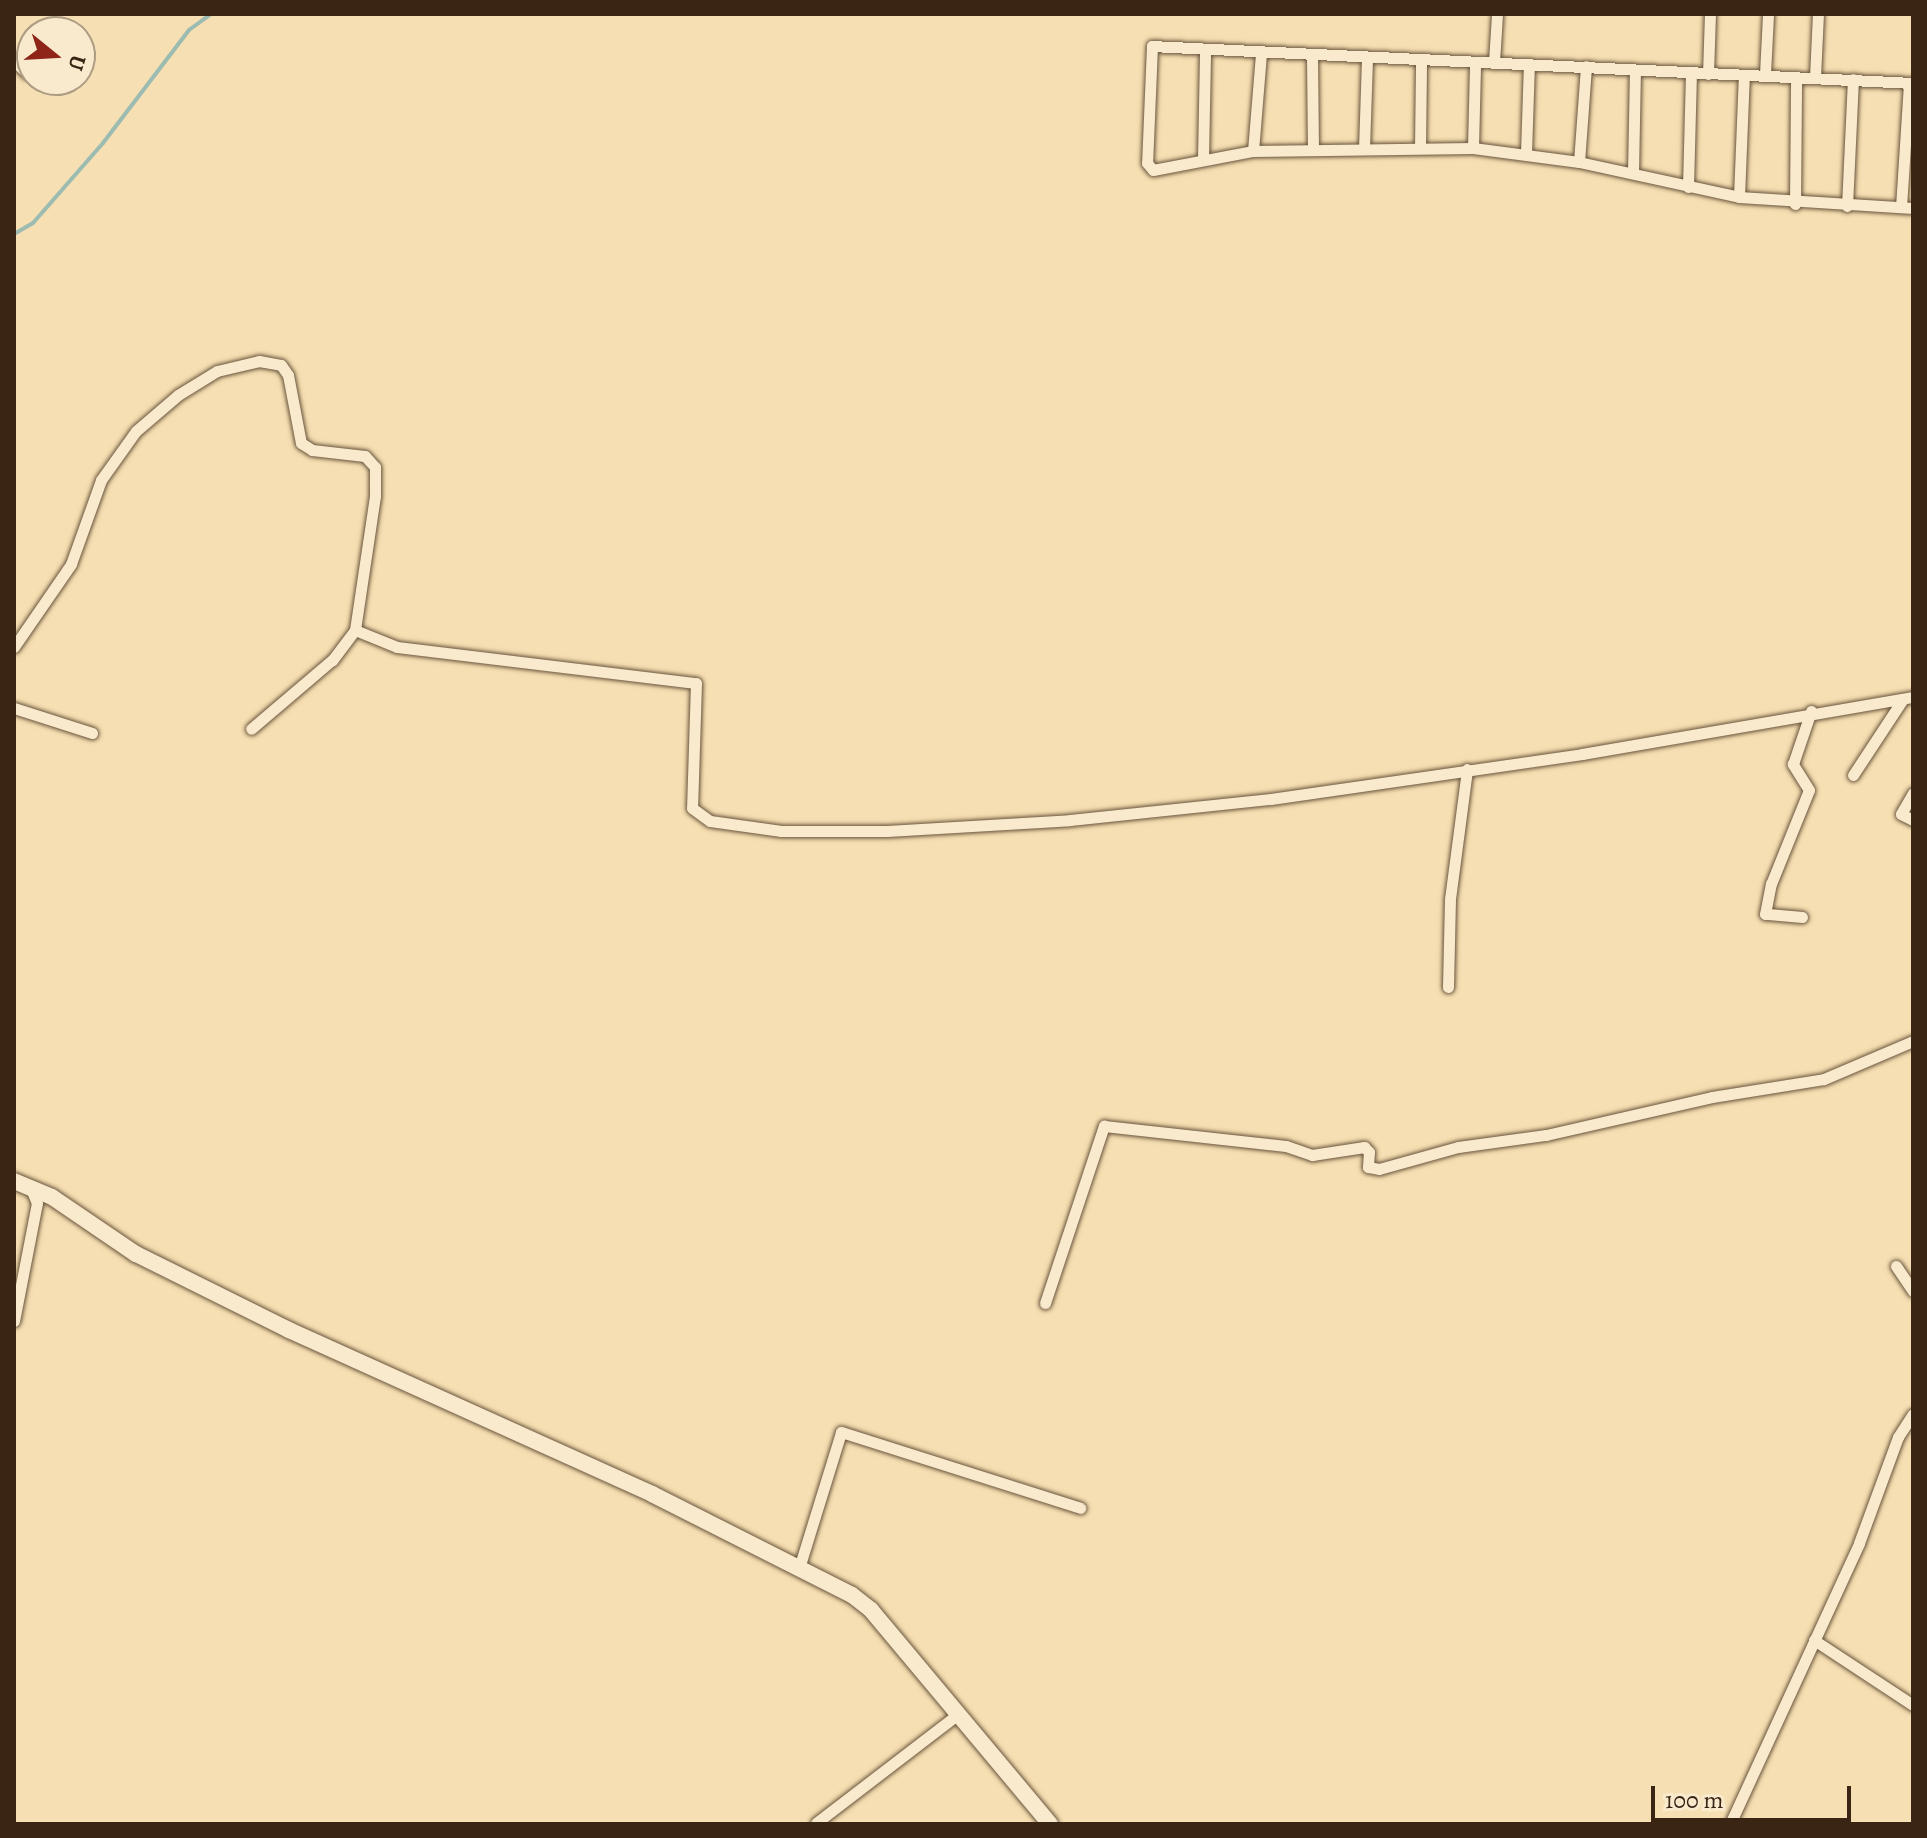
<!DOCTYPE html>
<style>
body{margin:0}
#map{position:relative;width:1927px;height:1838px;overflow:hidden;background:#f6dfb2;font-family:Alegreya,serif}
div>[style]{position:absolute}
.stream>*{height:4px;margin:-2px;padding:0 2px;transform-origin:2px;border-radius:2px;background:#9dbcb1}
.roads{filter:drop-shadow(0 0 2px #69543c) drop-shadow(0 0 2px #69543c)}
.minor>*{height:11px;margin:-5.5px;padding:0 5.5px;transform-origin:5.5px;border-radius:5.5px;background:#f9eacd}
.secondary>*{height:16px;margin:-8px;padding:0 8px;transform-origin:8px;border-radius:8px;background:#f9eacd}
span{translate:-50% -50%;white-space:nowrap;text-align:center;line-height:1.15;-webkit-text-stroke:7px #f9eacd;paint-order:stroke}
.frame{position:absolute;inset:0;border:16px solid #3a2515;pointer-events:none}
.north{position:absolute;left:16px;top:16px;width:80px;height:80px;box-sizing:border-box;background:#f9eacd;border:2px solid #ad9b83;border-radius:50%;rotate:108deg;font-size:22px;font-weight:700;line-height:32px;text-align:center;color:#3a2515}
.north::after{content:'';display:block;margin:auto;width:28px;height:36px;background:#8f2418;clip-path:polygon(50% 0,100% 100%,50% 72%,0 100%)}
.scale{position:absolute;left:1651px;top:1786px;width:200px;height:36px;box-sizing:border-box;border:4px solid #3a2515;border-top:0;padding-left:10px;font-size:24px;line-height:28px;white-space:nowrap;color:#3a2515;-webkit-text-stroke:6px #f9eacd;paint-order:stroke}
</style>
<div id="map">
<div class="stream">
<div style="left:14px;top:234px;width:22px;rotate:-30deg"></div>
<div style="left:33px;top:223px;width:106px;rotate:-48.8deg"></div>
<div style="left:103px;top:143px;width:142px;rotate:-52.7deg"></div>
<div style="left:189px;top:30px;width:27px;rotate:-36deg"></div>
</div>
<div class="roads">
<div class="minor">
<div style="left:1312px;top:55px;width:94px;rotate:89.4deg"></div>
<div style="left:14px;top:61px;width:18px;rotate:43deg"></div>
<div style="left:1494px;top:62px;width:48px;rotate:-86.4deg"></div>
<div style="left:1708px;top:74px;width:60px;rotate:-88.1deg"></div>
<div style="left:1765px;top:74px;width:60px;rotate:-87.1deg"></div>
<div style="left:1815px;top:77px;width:63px;rotate:-87.3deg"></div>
<div style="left:1913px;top:83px;width:762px;rotate:-177.22deg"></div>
<div style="left:1152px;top:46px;width:117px;rotate:92.4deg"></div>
<div style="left:1147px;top:163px;width:9px;rotate:49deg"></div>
<div style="left:1153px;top:170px;width:102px;rotate:-10.8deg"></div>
<div style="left:1253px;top:151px;width:220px;rotate:-0.8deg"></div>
<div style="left:1473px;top:148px;width:107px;rotate:7.5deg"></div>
<div style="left:1579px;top:162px;width:164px;rotate:12.3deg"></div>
<div style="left:1739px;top:197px;width:174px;rotate:3.6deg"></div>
<div style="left:1420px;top:148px;width:87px;rotate:-89.3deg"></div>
<div style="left:1473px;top:148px;width:84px;rotate:-88.6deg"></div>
<div style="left:1364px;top:149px;width:89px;rotate:-88.1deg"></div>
<div style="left:1253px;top:151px;width:98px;rotate:-85.3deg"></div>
<div style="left:1526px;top:153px;width:89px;rotate:-88.1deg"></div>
<div style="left:1203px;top:159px;width:109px;rotate:-88.9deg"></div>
<div style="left:1579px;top:162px;width:96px;rotate:-85.8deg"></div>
<div style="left:1633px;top:173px;width:103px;rotate:-88.9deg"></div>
<div style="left:1688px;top:187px;width:113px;rotate:-88.5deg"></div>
<div style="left:1739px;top:197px;width:122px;rotate:-87.7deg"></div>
<div style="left:1795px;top:204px;width:127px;rotate:-89.5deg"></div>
<div style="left:1847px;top:206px;width:127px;rotate:-87.3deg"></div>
<div style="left:1901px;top:207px;width:124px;rotate:-86.3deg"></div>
<div style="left:355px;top:630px;width:45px;rotate:22deg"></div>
<div style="left:397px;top:647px;width:301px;rotate:6.9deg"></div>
<div style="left:696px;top:683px;width:125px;rotate:91.8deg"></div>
<div style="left:692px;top:808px;width:22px;rotate:36deg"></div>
<div style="left:710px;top:821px;width:72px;rotate:8deg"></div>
<div style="left:781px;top:831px;width:106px"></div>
<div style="left:887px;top:831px;width:183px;rotate:-3.4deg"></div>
<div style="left:1070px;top:820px;width:202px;rotate:-6deg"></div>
<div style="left:1271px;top:799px;width:314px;rotate:-8.2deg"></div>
<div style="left:1582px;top:754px;width:336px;rotate:-9.8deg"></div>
<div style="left:14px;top:647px;width:101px;rotate:-55.5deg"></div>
<div style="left:71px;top:564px;width:89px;rotate:-70.3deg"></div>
<div style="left:101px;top:480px;width:60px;rotate:-54.5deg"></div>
<div style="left:136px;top:431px;width:55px;rotate:-40.6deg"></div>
<div style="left:178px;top:395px;width:46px;rotate:-31.6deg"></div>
<div style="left:217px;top:371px;width:43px;rotate:-13.4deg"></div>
<div style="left:259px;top:361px;width:22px;rotate:10deg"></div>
<div style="left:281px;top:365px;width:12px;rotate:55deg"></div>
<div style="left:288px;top:375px;width:69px;rotate:79.2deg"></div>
<div style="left:301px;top:443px;width:13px;rotate:32deg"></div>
<div style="left:312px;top:450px;width:53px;rotate:6.5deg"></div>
<div style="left:365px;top:456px;width:15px;rotate:48deg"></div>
<div style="left:375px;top:467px;width:29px;rotate:90deg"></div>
<div style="left:375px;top:496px;width:135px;rotate:98.5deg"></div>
<div style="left:355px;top:630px;width:38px;rotate:127deg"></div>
<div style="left:332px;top:660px;width:106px;rotate:139.6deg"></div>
<div style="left:14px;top:708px;width:82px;rotate:17.8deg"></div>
<div style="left:1853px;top:775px;width:91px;rotate:-56.7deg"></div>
<div style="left:1913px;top:793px;width:24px;rotate:120deg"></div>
<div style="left:1901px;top:814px;width:13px;rotate:27deg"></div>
<div style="left:1802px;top:917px;width:37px;rotate:-175deg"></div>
<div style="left:1765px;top:914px;width:31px;rotate:-79deg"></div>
<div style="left:1771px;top:884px;width:101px;rotate:-68deg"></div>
<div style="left:1809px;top:790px;width:31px;rotate:-122deg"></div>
<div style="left:1793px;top:764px;width:56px;rotate:-71.2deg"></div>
<div style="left:1448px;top:987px;width:88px;rotate:-88.7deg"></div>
<div style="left:1450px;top:899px;width:131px;rotate:-82.5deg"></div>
<div style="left:1896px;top:1266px;width:30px;rotate:56deg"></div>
<div style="left:1045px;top:1303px;width:187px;rotate:-71.6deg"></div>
<div style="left:1104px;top:1126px;width:183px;rotate:6.3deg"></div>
<div style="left:1286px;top:1146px;width:28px;rotate:19deg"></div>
<div style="left:1312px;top:1155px;width:53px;rotate:-8.7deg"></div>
<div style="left:1364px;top:1147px;width:7px;rotate:45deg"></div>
<div style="left:1369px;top:1152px;width:15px;rotate:94deg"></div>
<div style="left:1368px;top:1167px;width:11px;rotate:10deg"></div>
<div style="left:1379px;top:1169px;width:82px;rotate:-15.6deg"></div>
<div style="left:1458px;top:1147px;width:89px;rotate:-7.8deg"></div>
<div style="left:1546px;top:1135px;width:170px;rotate:-12.9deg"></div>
<div style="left:1712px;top:1097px;width:113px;rotate:-9.1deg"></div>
<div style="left:1824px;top:1079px;width:97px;rotate:-23.1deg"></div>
<div style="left:14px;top:1321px;width:120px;rotate:-79deg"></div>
<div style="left:37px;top:1203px;width:15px;rotate:-113deg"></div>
<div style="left:799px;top:1568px;width:142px;rotate:-72.8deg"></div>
<div style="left:841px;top:1432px;width:251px;rotate:17.6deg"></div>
<div style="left:1814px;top:1640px;width:118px;rotate:33.3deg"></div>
<div style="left:816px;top:1823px;width:178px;rotate:-37.5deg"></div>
<div style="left:1730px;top:1824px;width:309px;rotate:-65.3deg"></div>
<div style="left:1859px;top:1543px;width:113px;rotate:-69.8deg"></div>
<div style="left:1898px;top:1437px;width:27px;rotate:-57deg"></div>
</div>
<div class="secondary">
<div style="left:14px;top:1181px;width:41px;rotate:22.8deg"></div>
<div style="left:52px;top:1197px;width:102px;rotate:34.2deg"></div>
<div style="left:136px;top:1254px;width:171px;rotate:26.4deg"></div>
<div style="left:289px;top:1330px;width:398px;rotate:24.3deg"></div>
<div style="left:652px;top:1494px;width:224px;rotate:26.8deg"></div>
<div style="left:852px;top:1595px;width:24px;rotate:38deg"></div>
<div style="left:871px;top:1610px;width:279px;rotate:50.1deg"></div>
</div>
</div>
<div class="frame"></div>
<div class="north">U</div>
<div class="scale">100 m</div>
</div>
